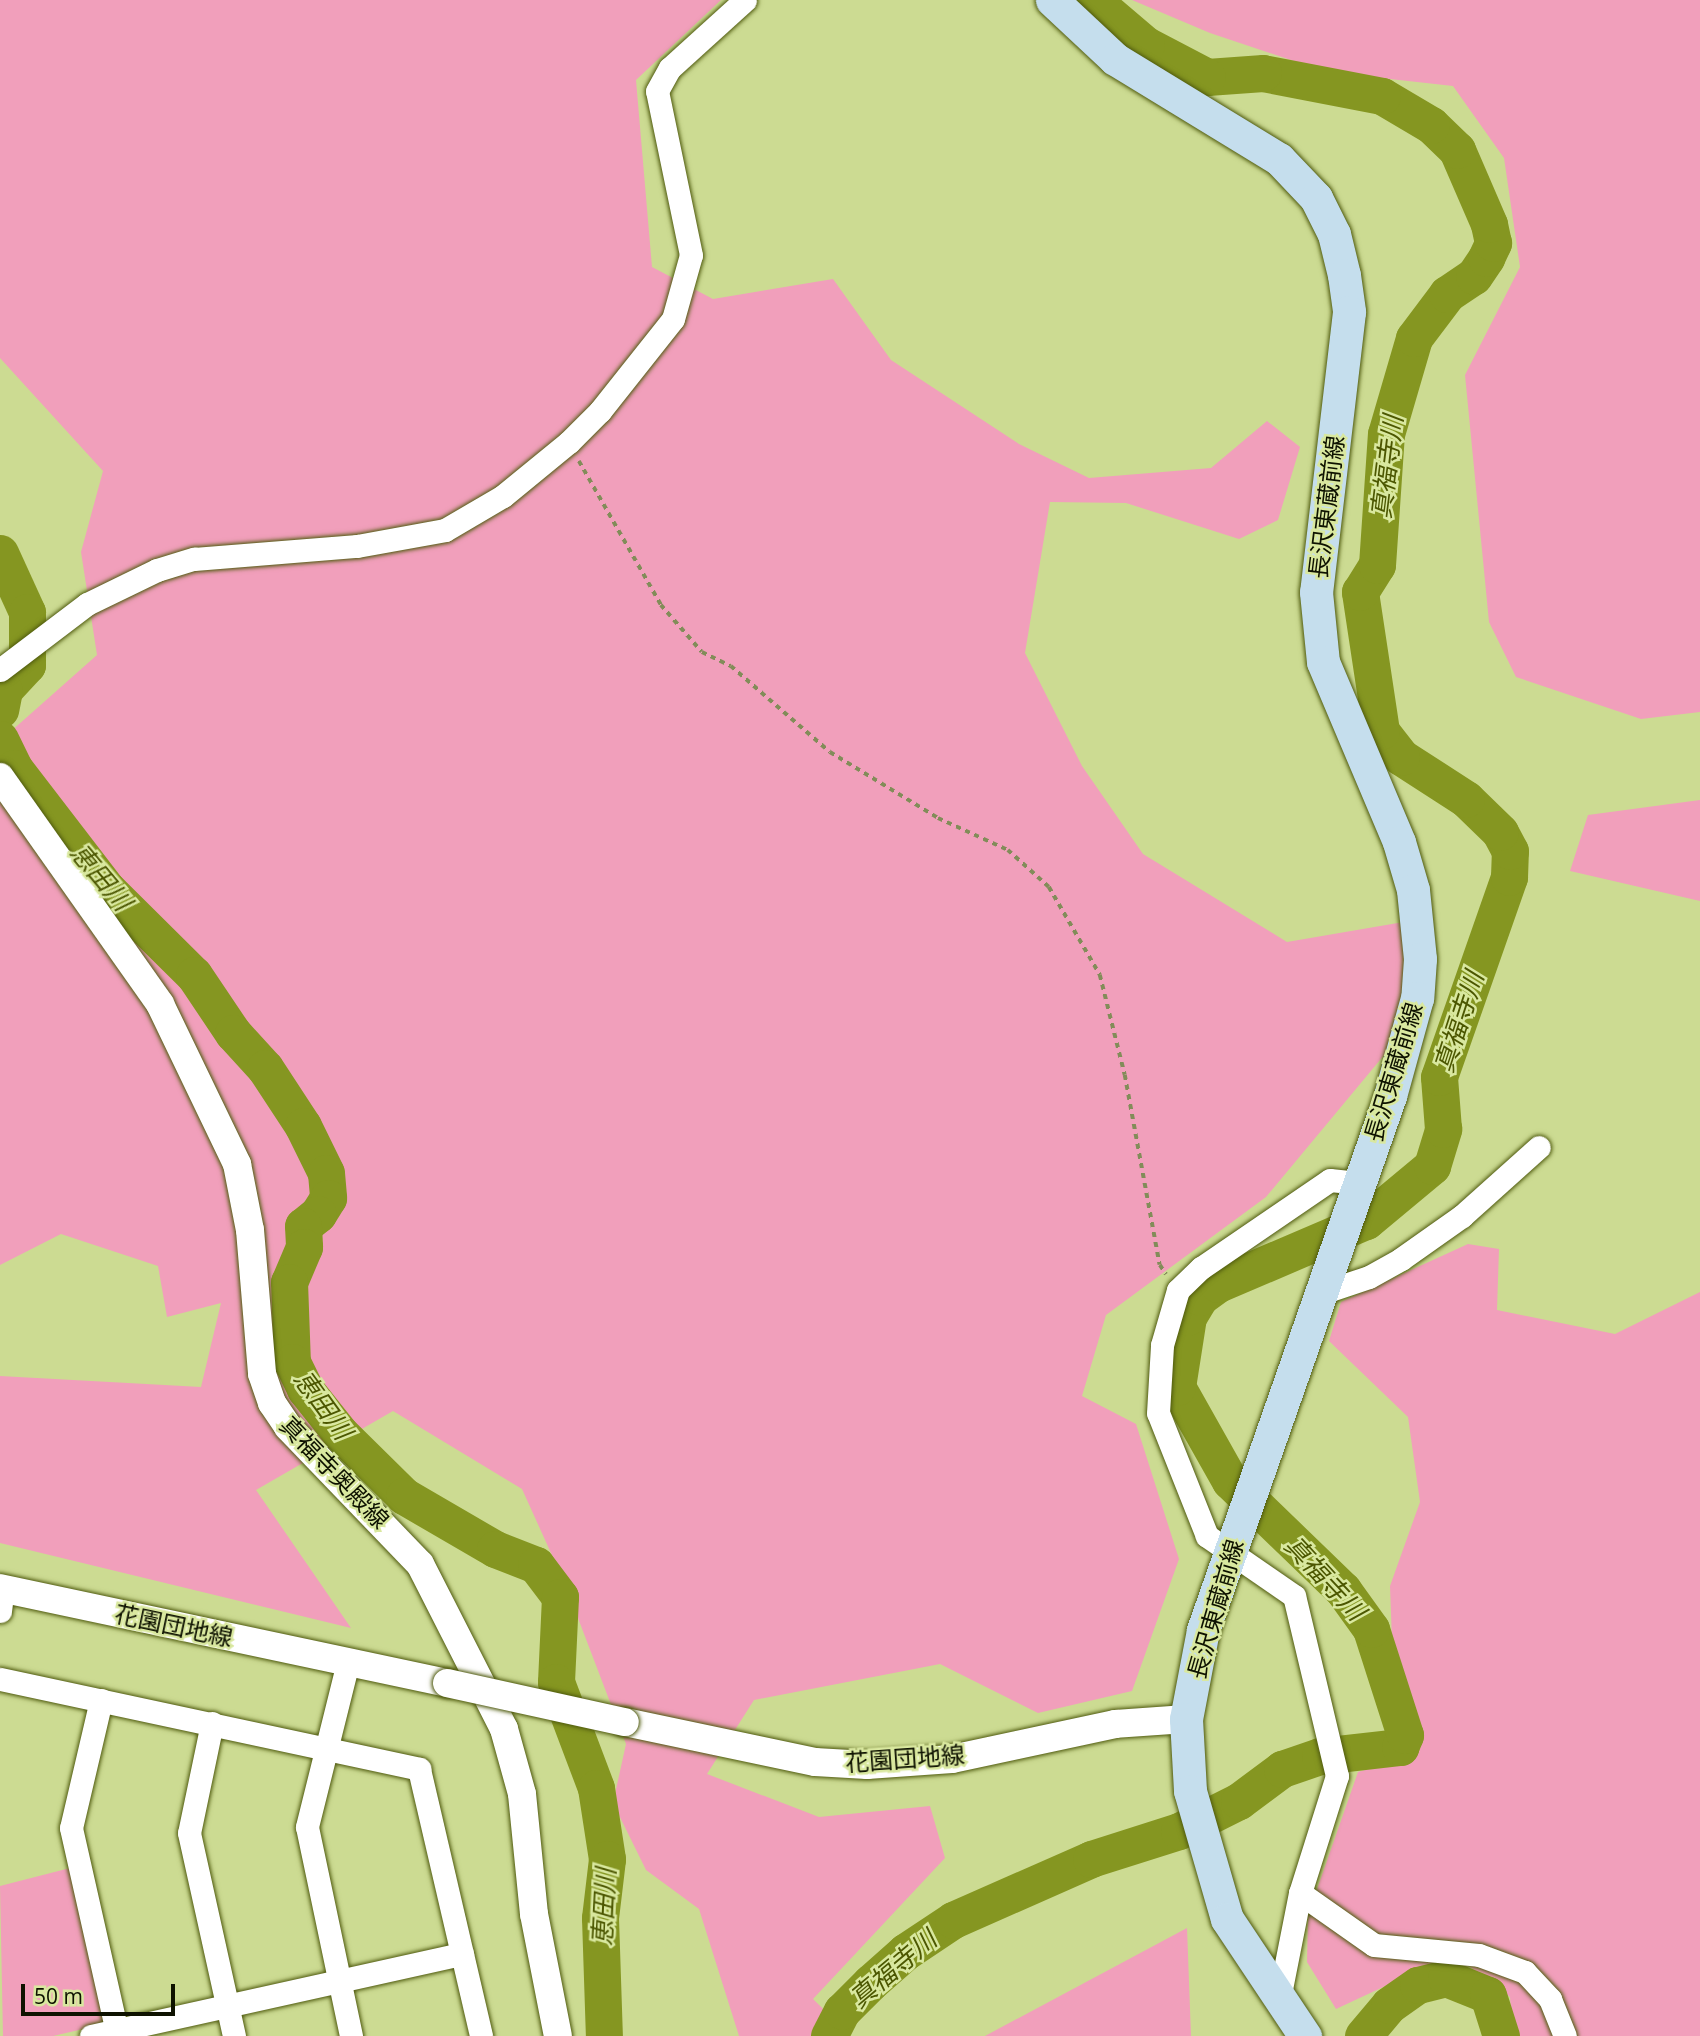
<!DOCTYPE html>
<meta charset="utf-8">
<style>
body{margin:0}
#map{position:relative;width:1700px;height:2036px;overflow:hidden;background:#ccdb92;font-family:"Open Sans","Noto Sans JP",sans-serif}
div>[style]{position:absolute}
.green>*{inset:0;background:#f19fbb}
.river>*{height:37px;margin:-18.5px;padding:0 18.5px;transform-origin:18.5px;border-radius:18.5px;background:#859621}
.path>*{height:3.5px;margin-top:-1.75px;transform-origin:0;background:repeating-linear-gradient(90deg,#828c59 0 5px,transparent 0 10px)}
.roads{filter:drop-shadow(0 0 2px #4f5a0e) drop-shadow(0 0 2px #4f5a0e)}
.minor>*{height:23px;margin:-11.5px;padding:0 11.5px;transform-origin:11.5px;border-radius:11.5px;background:#fff}
.tertiary>*{height:28px;margin:-14px;padding:0 14px;transform-origin:14px;border-radius:14px;background:#fff}
.secondary>*{height:33px;margin:-16.5px;padding:0 16.5px;transform-origin:16.5px;border-radius:16.5px;background:#c5deed}
.bridges{filter:drop-shadow(0 0 2px #4f5a0e) drop-shadow(0 0 2px #4f5a0e)}
.tertiary-bridge>*{height:28px;margin:-14px;padding:0 14px;transform-origin:14px;border-radius:14px;background:#fff}
span{translate:-50% -50%;white-space:nowrap;text-align:center;line-height:1.15;-webkit-text-stroke:5px #d9e89f;paint-order:stroke}
.street-label{font-size:24px;color:#0e1200}
.water-label{font-size:26px;color:#4c5701;font-style:italic}
.scale{position:absolute;left:21px;top:1984px;width:154px;height:32px;box-sizing:border-box;border:4px solid #0e1200;border-top:0;padding-left:9px;font-size:21px;line-height:24px;white-space:nowrap;color:#0e1200;-webkit-text-stroke:5px #d9e89f;paint-order:stroke}
</style>
<div id="map">
<div class="green">
<div style="clip-path:polygon(0 0,721px 0,636px 80px,652px 267px,713px 299px,833px 279px,891px 360px,1019px 444px,1089px 478px,1211px 468px,1267px 421px,1300px 447px,1278px 520px,1239px 539px,1126px 503px,1050px 502px,1025px 653px,1082px 766px,1143px 854px,1287px 942px,1421px 919px,1390px 1048px,1266px 1197px,1106px 1315px,1082px 1396px,1136px 1424px,1179px 1559px,1132px 1691px,1038px 1713px,940px 1664px,754px 1700px,707px 1774px,819px 1817px,930px 1806px,945px 1858px,813px 1999px,851px 2036px,739px 2036px,699px 1909px,646px 1870px,613px 1803px,626px 1744px,565px 1584px,522px 1489px,393px 1411px,256px 1490px,351px 1628px,0 1543px,0 1376px,201px 1387px,221px 1303px,167px 1317px,158px 1266px,61px 1234px,0 1265px,0 741px,97px 655px,81px 552px,103px 471px,0 358px)"></div>
<div style="clip-path:polygon(1132px 0,1700px 0,1700px 712px,1641px 719px,1516px 677px,1489px 622px,1465px 375px,1520px 267px,1504px 158px,1453px 86px,1327px 72px,1210px 33px)"></div>
<div style="clip-path:polygon(1700px 800px,1700px 901px,1570px 871px,1588px 815px)"></div>
<div style="clip-path:polygon(1468px 1244px,1499px 1249px,1497px 1310px,1615px 1334px,1700px 1292px,1700px 2036px,1513px 2036px,1510px 1997px,1469px 1966px,1411px 1974px,1336px 2009px,1307px 1962px,1308px 1915px,1358px 1772px,1399px 1760px,1422px 1744px,1392px 1641px,1390px 1586px,1420px 1502px,1408px 1417px,1329px 1341px,1341px 1302px)"></div>
<div style="clip-path:polygon(74px 1867px,109px 2023px,53px 2036px,3px 2036px,0 1886px)"></div>
<div style="clip-path:polygon(1187px 1928px,1191px 2036px,985px 2036px)"></div>
</div>
<div class="river">
<div style="left:0;top:553px;width:65px;rotate:65.4deg"></div>
<div style="left:27px;top:612px;width:53px;rotate:90deg"></div>
<div style="left:27px;top:665px;width:34px;rotate:133deg"></div>
<div style="left:4px;top:690px;width:20px;rotate:101deg"></div>
<div style="left:0;top:739px;width:32px;rotate:64deg"></div>
<div style="left:14px;top:768px;width:153px;rotate:52.5deg"></div>
<div style="left:107px;top:889px;width:122px;rotate:44.7deg"></div>
<div style="left:194px;top:975px;width:70px;rotate:56.1deg"></div>
<div style="left:233px;top:1033px;width:47px;rotate:47.6deg"></div>
<div style="left:265px;top:1068px;width:69px;rotate:56.8deg"></div>
<div style="left:303px;top:1126px;width:52px;rotate:63.9deg"></div>
<div style="left:326px;top:1173px;width:25px;rotate:85deg"></div>
<div style="left:328px;top:1198px;width:19px;rotate:122deg"></div>
<div style="left:318px;top:1214px;width:19px;rotate:141deg"></div>
<div style="left:303px;top:1226px;width:21px;rotate:87deg"></div>
<div style="left:304px;top:1247px;width:38px;rotate:113deg"></div>
<div style="left:289px;top:1282px;width:80px;rotate:87.9deg"></div>
<div style="left:292px;top:1362px;width:30px;rotate:64deg"></div>
<div style="left:305px;top:1389px;width:56px;rotate:51.5deg"></div>
<div style="left:340px;top:1433px;width:90px;rotate:44.5deg"></div>
<div style="left:404px;top:1496px;width:105px;rotate:30.2deg"></div>
<div style="left:495px;top:1549px;width:44px;rotate:21.3deg"></div>
<div style="left:536px;top:1565px;width:40px;rotate:53deg"></div>
<div style="left:560px;top:1597px;width:85px;rotate:92.7deg"></div>
<div style="left:556px;top:1682px;width:113px;rotate:69.3deg"></div>
<div style="left:596px;top:1788px;width:72px;rotate:81.2deg"></div>
<div style="left:607px;top:1859px;width:59px;rotate:96.8deg"></div>
<div style="left:600px;top:1918px;width:118px;rotate:88.1deg"></div>
<div style="left:829px;top:2036px;width:28px;rotate:-63deg"></div>
<div style="left:842px;top:2011px;width:40px;rotate:-45deg"></div>
<div style="left:870px;top:1983px;width:47px;rotate:-41.5deg"></div>
<div style="left:905px;top:1952px;width:58px;rotate:-33.7deg"></div>
<div style="left:953px;top:1920px;width:151px;rotate:-23.8deg"></div>
<div style="left:1091px;top:1859px;width:92px;rotate:-17.7deg"></div>
<div style="left:1179px;top:1831px;width:67px;rotate:-26.6deg"></div>
<div style="left:1239px;top:1801px;width:54px;rotate:-36.7deg"></div>
<div style="left:1282px;top:1769px;width:40px;rotate:-18.9deg"></div>
<div style="left:1320px;top:1756px;width:81px;rotate:-6.4deg"></div>
<div style="left:1400px;top:1747px;width:13px;rotate:-67deg"></div>
<div style="left:1405px;top:1735px;width:111px;rotate:-107.8deg"></div>
<div style="left:1371px;top:1629px;width:48px;rotate:-125.7deg"></div>
<div style="left:1343px;top:1590px;width:157px;rotate:-136deg"></div>
<div style="left:1230px;top:1481px;width:108px;rotate:-119.4deg"></div>
<div style="left:1177px;top:1387px;width:71px;rotate:-81.1deg"></div>
<div style="left:1188px;top:1317px;width:23px;rotate:-59deg"></div>
<div style="left:1200px;top:1297px;width:22px;rotate:-36deg"></div>
<div style="left:1218px;top:1284px;width:161px;rotate:-23.1deg"></div>
<div style="left:1366px;top:1221px;width:86px;rotate:-39.8deg"></div>
<div style="left:1432px;top:1166px;width:39px;rotate:-73deg"></div>
<div style="left:1443px;top:1129px;width:52px;rotate:-94.4deg"></div>
<div style="left:1439px;top:1077px;width:212px;rotate:-70.7deg"></div>
<div style="left:1509px;top:877px;width:26px;rotate:-88deg"></div>
<div style="left:1510px;top:851px;width:21px;rotate:-118deg"></div>
<div style="left:1500px;top:832px;width:47px;rotate:-135.9deg"></div>
<div style="left:1466px;top:799px;width:77px;rotate:-147.1deg"></div>
<div style="left:1401px;top:757px;width:33px;rotate:-128deg"></div>
<div style="left:1381px;top:731px;width:141px;rotate:-98.6deg"></div>
<div style="left:1360px;top:592px;width:32px;rotate:-58deg"></div>
<div style="left:1377px;top:565px;width:131px;rotate:-86.1deg"></div>
<div style="left:1386px;top:434px;width:100px;rotate:-73.7deg"></div>
<div style="left:1414px;top:338px;width:55px;rotate:-53.1deg"></div>
<div style="left:1447px;top:294px;width:32px;rotate:-34deg"></div>
<div style="left:1474px;top:276px;width:22px;rotate:-56deg"></div>
<div style="left:1486px;top:258px;width:17px;rotate:-65deg"></div>
<div style="left:1493px;top:243px;width:19px;rotate:-102deg"></div>
<div style="left:1489px;top:224px;width:81px;rotate:-113.4deg"></div>
<div style="left:1457px;top:150px;width:36px;rotate:-136deg"></div>
<div style="left:1431px;top:125px;width:57px;rotate:-149.4deg"></div>
<div style="left:1382px;top:96px;width:121px;rotate:-169.1deg"></div>
<div style="left:1263px;top:73px;width:56px;rotate:175.9deg"></div>
<div style="left:1207px;top:77px;width:69px;rotate:-152.3deg"></div>
<div style="left:1146px;top:45px;width:70px;rotate:-139.7deg"></div>
<div style="left:1363px;top:2036px;width:40px;rotate:-50deg"></div>
<div style="left:1389px;top:2005px;width:35px;rotate:-35deg"></div>
<div style="left:1418px;top:1985px;width:29px;rotate:-14deg"></div>
<div style="left:1446px;top:1978px;width:45px;rotate:22deg"></div>
<div style="left:1488px;top:1995px;width:43px;rotate:72.4deg"></div>
</div>
<div class="path">
<div style="left:579px;top:461px;width:166px;rotate:60.3deg"></div>
<div style="left:661px;top:605px;width:62px;rotate:48.9deg"></div>
<div style="left:702px;top:652px;width:32px;rotate:26deg"></div>
<div style="left:731px;top:666px;width:131px;rotate:41deg"></div>
<div style="left:830px;top:752px;width:127px;rotate:31.4deg"></div>
<div style="left:938px;top:818px;width:77px;rotate:24.6deg"></div>
<div style="left:1008px;top:850px;width:55px;rotate:42.1deg"></div>
<div style="left:1049px;top:887px;width:102px;rotate:59.9deg"></div>
<div style="left:1100px;top:975px;width:103px;rotate:76deg"></div>
<div style="left:1125px;top:1075px;width:193px;rotate:79.6deg"></div>
<div style="left:1160px;top:1265px;width:11px;rotate:56deg"></div>
</div>
<div class="roads">
<div class="minor">
<div style="left:0;top:670px;width:109px;rotate:-37.2deg"></div>
<div style="left:87px;top:604px;width:78px;rotate:-25.9deg"></div>
<div style="left:157px;top:570px;width:39px;rotate:-17deg"></div>
<div style="left:194px;top:559px;width:164px;rotate:-4.6deg"></div>
<div style="left:357px;top:546px;width:89px;rotate:-10.3deg"></div>
<div style="left:445px;top:530px;width:67px;rotate:-30.4deg"></div>
<div style="left:503px;top:496px;width:85px;rotate:-39.3deg"></div>
<div style="left:569px;top:442px;width:44px;rotate:-45deg"></div>
<div style="left:600px;top:411px;width:117px;rotate:-51.6deg"></div>
<div style="left:673px;top:319px;width:66px;rotate:-74.3deg"></div>
<div style="left:691px;top:255px;width:167px;rotate:-101.7deg"></div>
<div style="left:657px;top:91px;width:26px;rotate:-61deg"></div>
<div style="left:670px;top:68px;width:101px;rotate:-42.2deg"></div>
<div style="left:1324px;top:1292px;width:47px;rotate:-18.4deg"></div>
<div style="left:1369px;top:1277px;width:37px;rotate:-29deg"></div>
<div style="left:1401px;top:1259px;width:75px;rotate:-35.2deg"></div>
<div style="left:1462px;top:1216px;width:103px;rotate:-41.9deg"></div>
<div style="left:0;top:1611px;width:23px;rotate:-83deg"></div>
<div style="left:348px;top:1662px;width:170px;rotate:104deg"></div>
<div style="left:307px;top:1827px;width:214px;rotate:78.1deg"></div>
<div style="left:0;top:1679px;width:429px;rotate:12.1deg"></div>
<div style="left:419px;top:1769px;width:274px;rotate:76.9deg"></div>
<div style="left:101px;top:1700px;width:131px;rotate:103.2deg"></div>
<div style="left:71px;top:1828px;width:213px;rotate:77.3deg"></div>
<div style="left:212px;top:1723px;width:112px;rotate:101.8deg"></div>
<div style="left:189px;top:1833px;width:208px;rotate:77.5deg"></div>
<div style="left:1300px;top:1893px;width:90px;rotate:35.1deg"></div>
<div style="left:1374px;top:1945px;width:105px;rotate:5.4deg"></div>
<div style="left:1479px;top:1955px;width:49px;rotate:20.3deg"></div>
<div style="left:1525px;top:1972px;width:37px;rotate:47deg"></div>
<div style="left:1550px;top:1999px;width:40px;rotate:68deg"></div>
<div style="left:1279px;top:1999px;width:108px;rotate:-78.8deg"></div>
<div style="left:1300px;top:1893px;width:123px;rotate:-72.5deg"></div>
<div style="left:1337px;top:1776px;width:185px;rotate:-103.4deg"></div>
<div style="left:1294px;top:1596px;width:106px;rotate:-145.4deg"></div>
<div style="left:1207px;top:1536px;width:132px;rotate:-111.7deg"></div>
<div style="left:1158px;top:1413px;width:68px;rotate:-86.6deg"></div>
<div style="left:1162px;top:1345px;width:57px;rotate:-73.8deg"></div>
<div style="left:1178px;top:1290px;width:32px;rotate:-44deg"></div>
<div style="left:1201px;top:1268px;width:156px;rotate:-34.3deg"></div>
<div style="left:1330px;top:1180px;width:28px;rotate:6deg"></div>
<div style="left:91px;top:2036px;width:380px;rotate:-12.5deg"></div>
</div>
<div class="tertiary">
<div style="left:0;top:777px;width:278px;rotate:54.8deg"></div>
<div style="left:160px;top:1004px;width:178px;rotate:64.3deg"></div>
<div style="left:237px;top:1164px;width:67px;rotate:78.9deg"></div>
<div style="left:250px;top:1230px;width:144px;rotate:85.2deg"></div>
<div style="left:262px;top:1374px;width:31px;rotate:71deg"></div>
<div style="left:272px;top:1403px;width:29px;rotate:56deg"></div>
<div style="left:288px;top:1427px;width:190px;rotate:46.1deg"></div>
<div style="left:420px;top:1564px;width:185px;rotate:63deg"></div>
<div style="left:504px;top:1729px;width:67px;rotate:74.5deg"></div>
<div style="left:522px;top:1794px;width:121px;rotate:84.3deg"></div>
<div style="left:534px;top:1914px;width:124px;rotate:78.9deg"></div>
<div style="left:0;top:1588px;width:457px;rotate:12deg"></div>
<div style="left:625px;top:1722px;width:194px;rotate:11.9deg"></div>
<div style="left:815px;top:1762px;width:52px;rotate:3.3deg"></div>
<div style="left:867px;top:1765px;width:85px;rotate:-4deg"></div>
<div style="left:952px;top:1759px;width:167px;rotate:-12.1deg"></div>
<div style="left:1115px;top:1724px;width:71px;rotate:-4deg"></div>
</div>
<div class="secondary">
<div style="left:1052px;top:0;width:86px;rotate:43.1deg"></div>
<div style="left:1115px;top:59px;width:192px;rotate:31.4deg"></div>
<div style="left:1279px;top:159px;width:54px;rotate:46.5deg"></div>
<div style="left:1316px;top:198px;width:40px;rotate:63.4deg"></div>
<div style="left:1334px;top:234px;width:42px;rotate:76.3deg"></div>
<div style="left:1344px;top:275px;width:37px;rotate:82deg"></div>
<div style="left:1349px;top:312px;width:282px;rotate:96.7deg"></div>
<div style="left:1316px;top:592px;width:70px;rotate:84.3deg"></div>
<div style="left:1323px;top:662px;width:195px;rotate:67.1deg"></div>
<div style="left:1399px;top:842px;width:50px;rotate:73.7deg"></div>
<div style="left:1413px;top:890px;width:69px;rotate:84.2deg"></div>
<div style="left:1420px;top:959px;width:39px;rotate:94deg"></div>
<div style="left:1417px;top:998px;width:102px;rotate:105.4deg"></div>
<div style="left:1390px;top:1096px;width:566px;rotate:109.3deg"></div>
<div style="left:1203px;top:1630px;width:91px;rotate:100.8deg"></div>
<div style="left:1186px;top:1719px;width:72px;rotate:86.8deg"></div>
<div style="left:1190px;top:1791px;width:133px;rotate:73.9deg"></div>
<div style="left:1227px;top:1919px;width:141px;rotate:56.3deg"></div>
</div>
</div>
<div class="bridges">
<div class="tertiary-bridge">
<div style="left:447px;top:1683px;width:182px;rotate:12.4deg"></div>
</div>
</div>
<div class="street-label">
<span style="left:1326px;top:507px;rotate:-83deg">長沢東蔵前線</span>
<span style="left:1393px;top:1072px;rotate:-73deg">長沢東蔵前線</span>
<span style="left:335px;top:1472px;rotate:46deg">真福寺奥殿線</span>
<span style="left:1215px;top:1609px;rotate:-74deg">長沢東蔵前線</span>
<span style="left:174px;top:1625px;rotate:12deg">花園団地線</span>
<span style="left:905px;top:1758px;rotate:-4deg">花園団地線</span>
</div>
<div class="water-label">
<span style="left:1387px;top:467px;rotate:-83deg">真福寺川</span>
<span style="left:101px;top:877px;rotate:50deg">恵田川</span>
<span style="left:1459px;top:1022px;rotate:-72deg">真福寺川</span>
<span style="left:323px;top:1405px;rotate:54deg">恵田川</span>
<span style="left:1325px;top:1578px;rotate:47deg">真福寺川</span>
<span style="left:604px;top:1907px;rotate:-87deg">恵田川</span>
<span style="left:893px;top:1969px;rotate:-40deg">真福寺川</span>
</div>
<div class="scale">50 m</div>
</div>
